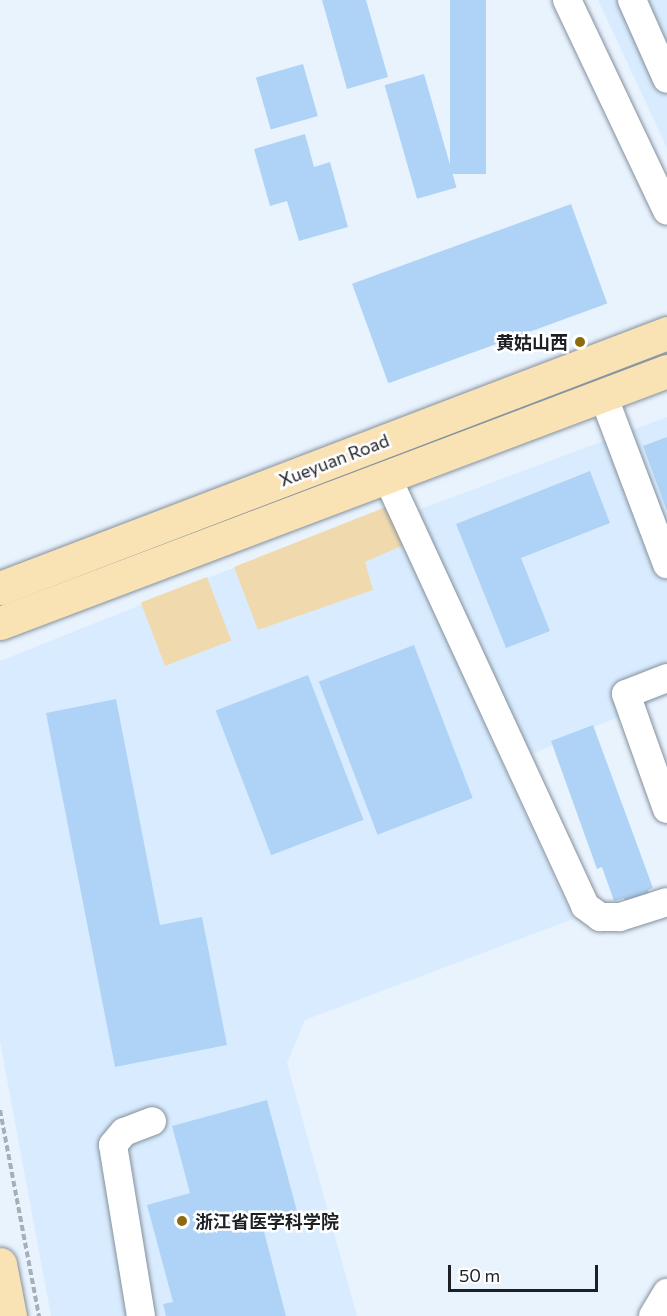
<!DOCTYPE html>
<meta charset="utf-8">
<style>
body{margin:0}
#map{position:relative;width:667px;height:1316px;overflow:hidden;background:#e9f3fe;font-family:Commissioner,"Noto Sans SC",sans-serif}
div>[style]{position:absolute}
.built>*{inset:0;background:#d9ecff}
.green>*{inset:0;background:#f0daad;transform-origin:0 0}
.building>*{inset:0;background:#afd3f6;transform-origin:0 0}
.path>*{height:4px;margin-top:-2px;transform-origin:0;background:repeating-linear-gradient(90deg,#a6aeb7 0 6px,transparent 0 9px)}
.roads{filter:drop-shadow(0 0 2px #84909c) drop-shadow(0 0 2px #84909c)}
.minor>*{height:28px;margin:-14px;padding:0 14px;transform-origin:14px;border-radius:14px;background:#fff}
.major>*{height:33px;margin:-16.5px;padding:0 16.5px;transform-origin:16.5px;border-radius:16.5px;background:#f9e3b5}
.dots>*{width:16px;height:16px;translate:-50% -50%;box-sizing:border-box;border:3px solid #fff;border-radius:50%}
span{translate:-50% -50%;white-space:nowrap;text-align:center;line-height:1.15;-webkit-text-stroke:5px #fff;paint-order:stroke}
.poi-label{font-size:18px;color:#1c2025;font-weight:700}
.right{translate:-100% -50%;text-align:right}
.left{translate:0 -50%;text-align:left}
.street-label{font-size:18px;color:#1c2025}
.scale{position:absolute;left:448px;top:1265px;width:150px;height:27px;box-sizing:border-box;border:3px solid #1c2025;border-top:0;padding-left:8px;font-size:18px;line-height:21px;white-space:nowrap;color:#1c2025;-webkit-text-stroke:4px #fff;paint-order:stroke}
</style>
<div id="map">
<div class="built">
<div style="clip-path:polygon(598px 0,667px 0,667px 148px)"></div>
<div style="clip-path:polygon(667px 417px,667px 696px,523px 758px,418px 510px)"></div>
<div style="clip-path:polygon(386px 507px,573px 919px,305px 1020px,287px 1063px,357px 1316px,51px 1316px,0 1042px,0 661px)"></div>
</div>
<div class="green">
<div style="clip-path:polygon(386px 507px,404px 545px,365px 562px,373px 590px,258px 630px,234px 567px)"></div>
<div style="left:207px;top:577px;width:68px;height:71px;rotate:69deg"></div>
</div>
<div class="building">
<div style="clip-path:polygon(322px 0,366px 0,388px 77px,347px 89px)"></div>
<div style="left:450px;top:0;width:36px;height:174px"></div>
<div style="left:303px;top:64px;width:54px;height:49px;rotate:74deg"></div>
<div style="left:424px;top:74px;width:118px;height:41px;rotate:74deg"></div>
<div style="clip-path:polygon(305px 134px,314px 167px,330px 162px,348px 227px,299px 241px,287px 201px,270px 206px,254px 149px)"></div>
<div style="left:571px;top:204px;width:106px;height:233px;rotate:70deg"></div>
<div style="clip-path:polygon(667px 437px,667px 511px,643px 446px)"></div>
<div style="clip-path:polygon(590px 471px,610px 523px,521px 558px,550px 631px,506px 648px,456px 524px)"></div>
<div style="left:414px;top:645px;width:164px;height:102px;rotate:69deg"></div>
<div style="left:308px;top:675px;width:155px;height:99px;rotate:69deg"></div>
<div style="clip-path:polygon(116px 699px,160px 925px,202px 917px,227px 1045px,115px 1067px,46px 713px)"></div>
<div style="clip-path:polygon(593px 725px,653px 888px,648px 890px,651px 900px,628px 909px,624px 898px,614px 901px,602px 867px,597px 869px,551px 741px)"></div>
<div style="clip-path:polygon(267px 1100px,297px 1211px,261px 1220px,286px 1316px,166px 1316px,163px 1304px,173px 1302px,147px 1205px,190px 1193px,172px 1126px)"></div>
</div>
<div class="path">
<div style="left:0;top:1110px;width:210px;rotate:79.3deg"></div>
</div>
<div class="roads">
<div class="minor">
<div style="left:567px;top:0;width:233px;rotate:64.6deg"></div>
<div style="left:632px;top:0;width:86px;rotate:66.1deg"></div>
<div style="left:603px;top:395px;width:181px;rotate:69.3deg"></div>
<div style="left:387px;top:477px;width:472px;rotate:65.2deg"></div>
<div style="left:585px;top:906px;width:19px;rotate:36deg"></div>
<div style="left:600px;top:917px;width:20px"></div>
<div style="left:620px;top:917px;width:49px;rotate:-17.7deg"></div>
<div style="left:667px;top:678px;width:44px;rotate:158.7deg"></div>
<div style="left:626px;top:694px;width:122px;rotate:70.4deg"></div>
<div style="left:141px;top:1316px;width:173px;rotate:-99.3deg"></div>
<div style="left:113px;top:1145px;width:17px;rotate:-50deg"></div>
<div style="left:124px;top:1132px;width:30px;rotate:-21deg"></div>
<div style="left:653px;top:1316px;width:27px;rotate:-59deg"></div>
</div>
<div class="major">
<div style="left:0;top:588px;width:714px;rotate:-20.92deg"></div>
<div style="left:0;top:623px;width:713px;rotate:-20.7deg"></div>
<div style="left:0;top:1264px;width:53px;rotate:79.1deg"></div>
</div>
</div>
<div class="dots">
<div style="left:580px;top:342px;background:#8d6a0c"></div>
<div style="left:182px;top:1221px;background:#8d6a0c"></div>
</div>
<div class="poi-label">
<span class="right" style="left:568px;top:342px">黄姑山西</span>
<span class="left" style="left:195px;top:1221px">浙江省医学科学院</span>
</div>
<div class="street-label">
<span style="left:334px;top:460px;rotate:-21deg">Xueyuan Road</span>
</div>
<div class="scale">50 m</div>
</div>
